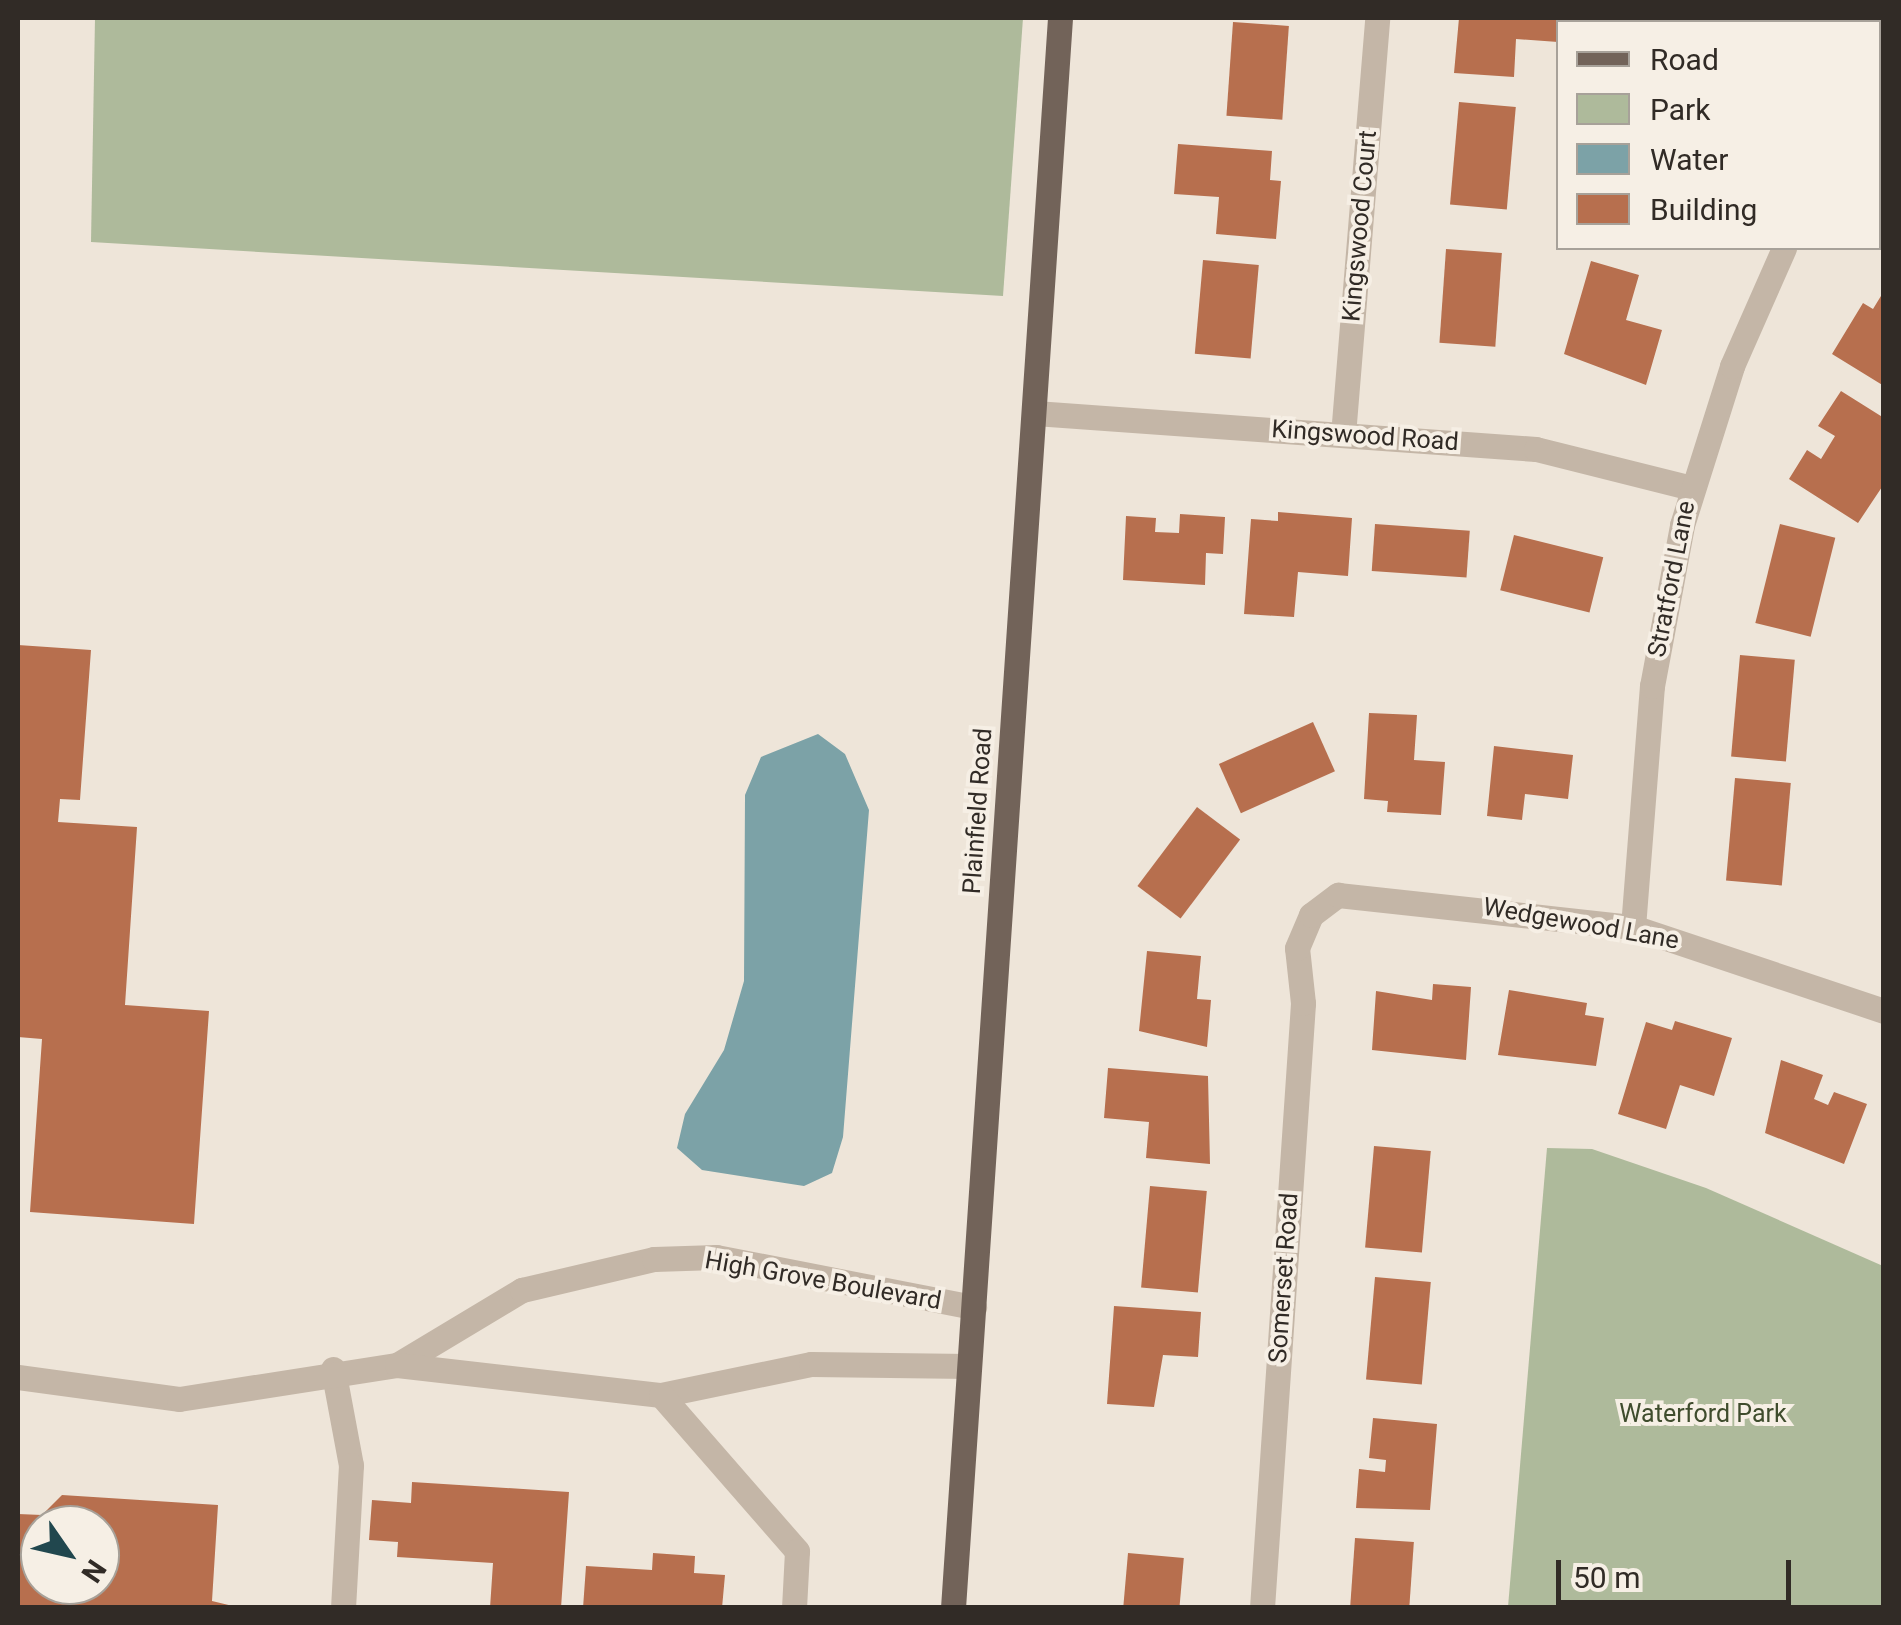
<!DOCTYPE html>
<style>
body{margin:0}
#map{position:relative;width:1901px;height:1625px;overflow:hidden;background:#eee5d9;font-family:Roboto,sans-serif}
div>[style]{position:absolute}
.green>*{inset:0;background:#aeba9b}
.water>*{inset:0;background:#7ca2a7}
.building>*{inset:0;background:#b76f4e;transform-origin:0 0}
.minor>*{height:25px;margin:-12.5px;padding:0 12.5px;transform-origin:12.5px;border-radius:12.5px;background:#c4b6a7}
.major>*{height:25px;margin:-12.5px;padding:0 12.5px;transform-origin:12.5px;border-radius:12.5px;background:#726359}
span{translate:-50% -50%;white-space:nowrap;text-align:center;line-height:1.15;-webkit-text-stroke:8px #f6efe5;paint-order:stroke}
.street-label{font-size:25px;color:#312b26}
.park-label{font-size:25px;color:#3f4c2d}
.frame{position:absolute;inset:0;border:20px solid #312b26;pointer-events:none}
.legend{position:absolute;left:1556px;top:20px;width:325px;height:230px;box-sizing:border-box;background:#f6efe5;border:2px solid #a7a199;margin:0;padding:12px 18px;list-style:none;font-size:30px;color:#312b26}
.legend li{display:flex;align-items:center;gap:20px;height:50px}
.legend b{width:50px;border:2px solid #a7a199}
.north{position:absolute;left:20px;top:1505px;width:100px;height:100px;box-sizing:border-box;background:#f6efe5;border:2px solid #a7a199;border-radius:50%;rotate:124deg;font-size:28px;font-weight:700;line-height:40px;text-align:center;color:#312b26}
.north::after{content:'';display:block;margin:auto;width:35px;height:45px;background:#21474e;clip-path:polygon(50% 0,100% 100%,50% 72%,0 100%)}
.scale{position:absolute;left:1556px;top:1560px;width:235px;height:45px;box-sizing:border-box;border:5px solid #312b26;border-top:0;padding-left:12px;font-size:30px;line-height:35px;white-space:nowrap;color:#312b26;-webkit-text-stroke:8px #f6efe5;paint-order:stroke}
</style>
<div id="map">
<div class="green">
<div style="clip-path:polygon(95px 18px,1023px 18px,1003px 296px,91px 242px)"></div>
<div style="clip-path:polygon(1547px 1148px,1592px 1149px,1706px 1188px,1883px 1266px,1883px 1607px,1508px 1607px)"></div>
</div>
<div class="water">
<div style="clip-path:polygon(818px 734px,845px 754px,869px 810px,843px 1137px,832px 1173px,804px 1186px,702px 1170px,677px 1148px,685px 1114px,724px 1050px,744px 981px,745px 795px,761px 757px)"></div>
</div>
<div class="building">
<div style="clip-path:polygon(1459px 18px,1564px 18px,1558px 42px,1516px 39px,1514px 77px,1454px 73px)"></div>
<div style="clip-path:polygon(1714px 18px,1781px 18px,1711px 22px)"></div>
<div style="left:1233px;top:22px;width:56px;height:94px;rotate:4deg"></div>
<div style="left:1459px;top:102px;width:57px;height:103px;rotate:5deg"></div>
<div style="clip-path:polygon(1178px 144px,1272px 151px,1270px 180px,1281px 181px,1276px 239px,1216px 234px,1219px 197px,1174px 194px)"></div>
<div style="left:1446px;top:249px;width:56px;height:94px;rotate:4deg"></div>
<div style="left:1203px;top:260px;width:56px;height:94px;rotate:5deg"></div>
<div style="clip-path:polygon(1591px 261px,1639px 275px,1626px 320px,1662px 330px,1646px 385px,1564px 354px)"></div>
<div style="clip-path:polygon(1884px 291px,1884px 386px,1832px 354px,1863px 303px,1873px 309px)"></div>
<div style="clip-path:polygon(1841px 391px,1884px 418px,1884px 484px,1858px 523px,1789px 479px,1807px 450px,1821px 459px,1835px 436px,1818px 426px)"></div>
<div style="clip-path:polygon(1278px 512px,1352px 518px,1348px 576px,1298px 572px,1294px 617px,1244px 614px,1251px 519px,1278px 521px)"></div>
<div style="clip-path:polygon(1180px 514px,1225px 517px,1223px 554px,1206px 553px,1205px 585px,1123px 580px,1126px 516px,1156px 518px,1155px 532px,1179px 533px)"></div>
<div style="left:1375px;top:524px;width:95px;height:47px;rotate:4deg"></div>
<div style="left:1780px;top:524px;width:57px;height:102px;rotate:14deg"></div>
<div style="left:1514px;top:535px;width:92px;height:57px;rotate:14deg"></div>
<div style="clip-path:polygon(18px 645px,91px 650px,80px 800px,60px 799px,58px 822px,137px 827px,125px 1005px,209px 1011px,194px 1224px,30px 1212px,42px 1039px,18px 1037px)"></div>
<div style="left:1740px;top:655px;width:55px;height:102px;rotate:5deg"></div>
<div style="clip-path:polygon(1369px 713px,1417px 715px,1414px 760px,1445px 762px,1441px 815px,1387px 812px,1388px 801px,1364px 799px)"></div>
<div style="left:1313px;top:722px;width:54px;height:103px;rotate:66deg"></div>
<div style="clip-path:polygon(1494px 746px,1573px 755px,1568px 799px,1525px 794px,1522px 820px,1487px 816px)"></div>
<div style="left:1735px;top:778px;width:56px;height:103px;rotate:5deg"></div>
<div style="left:1197px;top:807px;width:54px;height:99px;rotate:37deg"></div>
<div style="clip-path:polygon(1147px 951px,1201px 956px,1197px 999px,1211px 1000px,1207px 1047px,1139px 1031px)"></div>
<div style="clip-path:polygon(1433px 984px,1471px 987px,1466px 1060px,1372px 1050px,1376px 991px,1432px 1000px)"></div>
<div style="clip-path:polygon(1509px 990px,1587px 1003px,1585px 1015px,1604px 1018px,1596px 1066px,1498px 1055px)"></div>
<div style="clip-path:polygon(1675px 1021px,1732px 1038px,1714px 1096px,1680px 1085px,1666px 1129px,1618px 1114px,1646px 1022px,1672px 1030px)"></div>
<div style="clip-path:polygon(1781px 1060px,1823px 1075px,1814px 1099px,1828px 1105px,1834px 1092px,1867px 1104px,1844px 1164px,1765px 1133px)"></div>
<div style="clip-path:polygon(1108px 1068px,1208px 1076px,1210px 1164px,1146px 1158px,1149px 1122px,1104px 1118px)"></div>
<div style="left:1374px;top:1146px;width:57px;height:102px;rotate:5deg"></div>
<div style="left:1150px;top:1186px;width:57px;height:102px;rotate:5deg"></div>
<div style="left:1375px;top:1277px;width:56px;height:103px;rotate:5deg"></div>
<div style="clip-path:polygon(1114px 1306px,1201px 1312px,1198px 1357px,1163px 1355px,1154px 1407px,1107px 1404px)"></div>
<div style="clip-path:polygon(1373px 1418px,1437px 1424px,1430px 1510px,1356px 1508px,1359px 1469px,1385px 1472px,1386px 1460px,1369px 1458px)"></div>
<div style="clip-path:polygon(412px 1482px,569px 1492px,561px 1608px,490px 1608px,493px 1563px,397px 1557px,398px 1542px,369px 1540px,372px 1500px,411px 1503px)"></div>
<div style="clip-path:polygon(evenodd,62px 1495px,218px 1505px,212px 1601px,241px 1608px,18px 1608px,18px 1514px,42px 1515px,62px 1495px,40px 1525px,100px 1525px,100px 1585px,40px 1585px,40px 1525px)"></div>
<div style="left:1355px;top:1538px;width:59px;height:70px;rotate:4deg"></div>
<div style="clip-path:polygon(653px 1553px,695px 1556px,694px 1573px,725px 1575px,722px 1608px,583px 1608px,586px 1566px,652px 1570px)"></div>
<div style="left:1128px;top:1553px;width:56px;height:55px;rotate:5deg"></div>
</div>
<div class="minor">
<div style="left:1878px;top:90px;width:10px;rotate:-53deg"></div>
<div style="left:1035px;top:413px;width:502px;rotate:4.11deg"></div>
<div style="left:1536px;top:449px;width:160px;rotate:14.1deg"></div>
<div style="left:1343px;top:435px;width:418px;rotate:-85.3deg"></div>
<div style="left:1633px;top:927px;width:242px;rotate:-85.5deg"></div>
<div style="left:1652px;top:686px;width:164px;rotate:-79.4deg"></div>
<div style="left:1682px;top:525px;width:167px;rotate:-72.5deg"></div>
<div style="left:1732px;top:366px;width:129px;rotate:-66.2deg"></div>
<div style="left:397px;top:1365px;width:146px;rotate:-31deg"></div>
<div style="left:522px;top:1290px;width:136px;rotate:-13.2deg"></div>
<div style="left:654px;top:1259px;width:62px;rotate:-1.8deg"></div>
<div style="left:716px;top:1257px;width:263px;rotate:11deg"></div>
<div style="left:333px;top:1369px;width:98px;rotate:79.4deg"></div>
<div style="left:351px;top:1465px;width:143px;rotate:93.2deg"></div>
<div style="left:18px;top:1377px;width:162px;rotate:7.8deg"></div>
<div style="left:179px;top:1399px;width:221px;rotate:-8.9deg"></div>
<div style="left:397px;top:1365px;width:266px;rotate:6.5deg"></div>
<div style="left:661px;top:1395px;width:153px;rotate:-11.7deg"></div>
<div style="left:811px;top:1364px;width:158px;rotate:0.7deg"></div>
<div style="left:661px;top:1395px;width:207px;rotate:48.9deg"></div>
<div style="left:797px;top:1551px;width:57px;rotate:93deg"></div>
<div style="left:1262px;top:1608px;width:606px;rotate:-86.12deg"></div>
<div style="left:1303px;top:1003px;width:55px;rotate:-96.2deg"></div>
<div style="left:1297px;top:948px;width:36px;rotate:-67deg"></div>
<div style="left:1311px;top:915px;width:34px;rotate:-37deg"></div>
<div style="left:1338px;top:895px;width:297px;rotate:6.2deg"></div>
<div style="left:1633px;top:927px;width:265px;rotate:18.5deg"></div>
</div>
<div class="major">
<div style="left:953px;top:1608px;width:1594px;rotate:-86.15deg"></div>
</div>
<div class="street-label">
<span style="left:1360px;top:226px;rotate:-85deg">Kingswood Court</span>
<span style="left:1365px;top:436px;rotate:4deg">Kingswood Road</span>
<span style="left:1672px;top:579px;rotate:-79deg">Stratford Lane</span>
<span style="left:978px;top:811px;rotate:-86deg">Plainfield Road</span>
<span style="left:1581px;top:924px;rotate:10deg">Wedgewood Lane</span>
<span style="left:1284px;top:1278px;rotate:-86deg">Somerset Road</span>
<span style="left:823px;top:1281px;rotate:10deg">High Grove Boulevard</span>
</div>
<div class="park-label">
<span style="left:1703px;top:1414px">Waterford Park</span>
</div>
<div class="frame"></div>
<ul class="legend">
<li><b style="height:12px;background:#726359"></b>Road</li>
<li><b style="height:28px;background:#aeba9b"></b>Park</li>
<li><b style="height:28px;background:#7ca2a7"></b>Water</li>
<li><b style="height:28px;background:#b76f4e"></b>Building</li>
</ul>
<div class="north">N</div>
<div class="scale">50 m</div>
</div>
